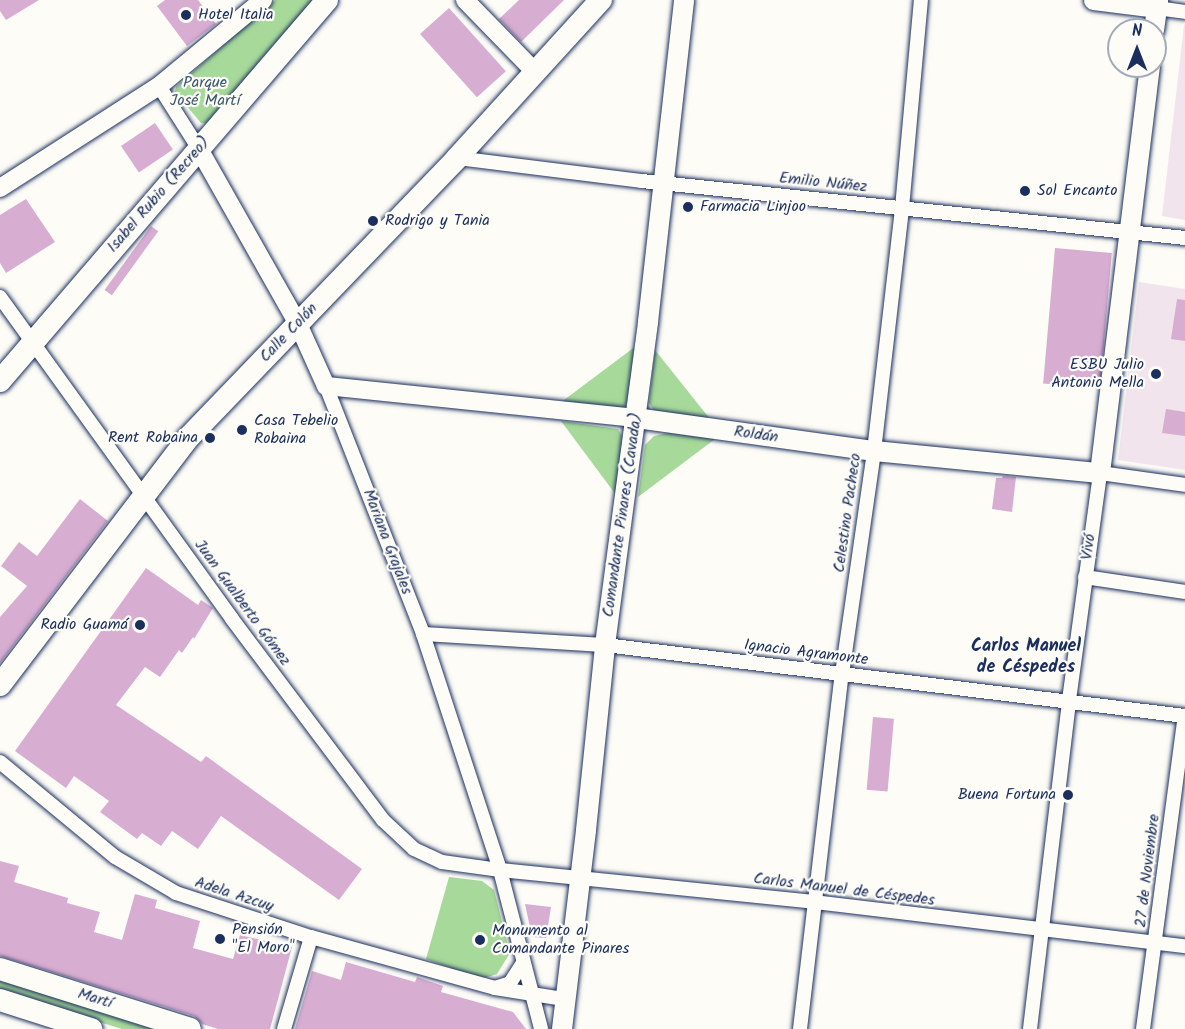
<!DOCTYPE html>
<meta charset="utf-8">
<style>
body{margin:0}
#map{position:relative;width:1185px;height:1029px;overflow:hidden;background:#fdfcf7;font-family:Kalam,sans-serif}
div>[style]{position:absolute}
.built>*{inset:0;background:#f2e4ec}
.green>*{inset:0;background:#a7d99a}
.building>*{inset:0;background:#d8add2;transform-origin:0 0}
.roads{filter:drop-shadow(0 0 2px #1b2f5e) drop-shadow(0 0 2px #1b2f5e)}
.minor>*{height:14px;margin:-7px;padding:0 7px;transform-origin:7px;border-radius:7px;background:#fdfcf7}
.tertiary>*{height:18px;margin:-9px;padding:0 9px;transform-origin:9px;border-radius:9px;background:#fdfcf7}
.secondary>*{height:20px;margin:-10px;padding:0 10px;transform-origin:10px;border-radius:10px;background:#fdfcf7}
.primary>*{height:22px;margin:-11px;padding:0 11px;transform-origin:11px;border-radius:11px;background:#fdfcf7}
.dots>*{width:16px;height:16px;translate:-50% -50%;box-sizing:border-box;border:3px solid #fdfcf7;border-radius:50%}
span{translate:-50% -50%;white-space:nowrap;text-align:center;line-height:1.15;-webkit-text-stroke:4.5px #fdfcf7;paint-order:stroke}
.poi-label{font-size:16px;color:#1b2f5e}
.left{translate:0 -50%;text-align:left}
.right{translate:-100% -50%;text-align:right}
.park-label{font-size:16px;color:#3e5a6d}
.street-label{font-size:16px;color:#1b2f5e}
.neighbourhood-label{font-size:18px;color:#1b2f5e;font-weight:700}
.north{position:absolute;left:1107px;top:18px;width:60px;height:60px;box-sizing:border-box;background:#fdfcf7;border:2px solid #a3aaba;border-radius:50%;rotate:0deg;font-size:16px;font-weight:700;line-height:24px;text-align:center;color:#1b2f5e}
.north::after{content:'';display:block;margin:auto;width:21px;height:27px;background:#1b2f5e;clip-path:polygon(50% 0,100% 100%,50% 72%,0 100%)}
</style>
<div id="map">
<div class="built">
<div style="clip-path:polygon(1184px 25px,1185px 25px,1185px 220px,1162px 216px)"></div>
<div style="clip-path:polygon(1139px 282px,1185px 289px,1185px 470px,1118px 460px)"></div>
</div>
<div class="green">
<div style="clip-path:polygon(275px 0,314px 0,208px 123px,201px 123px,175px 92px,176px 87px)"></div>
<div style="clip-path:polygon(636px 346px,630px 398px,623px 408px,560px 403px)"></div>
<div style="clip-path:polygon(655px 350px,710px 419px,655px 412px,649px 403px)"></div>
<div style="clip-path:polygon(561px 421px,618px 429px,623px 437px,619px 499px)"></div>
<div style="clip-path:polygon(668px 433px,715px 439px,638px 497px,645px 445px,654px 436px)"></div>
<div style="clip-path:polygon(449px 877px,482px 881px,494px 890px,510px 953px,497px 974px,481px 979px,426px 959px)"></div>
<div style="clip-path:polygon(0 979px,160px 1029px,122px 1029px,0 991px)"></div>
</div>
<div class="building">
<div style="clip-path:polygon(0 0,39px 0,6px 20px,0 11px)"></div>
<div style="clip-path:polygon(165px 0,198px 0,216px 24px,187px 46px,157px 6px)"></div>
<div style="clip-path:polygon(519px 0,564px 0,521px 42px,499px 19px)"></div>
<div style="left:449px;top:8px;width:85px;height:39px;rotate:48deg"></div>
<div style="left:155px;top:123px;width:32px;height:41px;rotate:56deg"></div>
<div style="clip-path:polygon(26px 199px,55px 242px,6px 273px,0 263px,0 215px)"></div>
<div style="left:151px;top:226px;width:9px;height:79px;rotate:36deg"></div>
<div style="left:1055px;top:248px;width:57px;height:136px;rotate:5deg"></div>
<div style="clip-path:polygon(1177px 299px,1185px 300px,1185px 341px,1171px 339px)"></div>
<div style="clip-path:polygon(1166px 409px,1185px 412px,1185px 436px,1162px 433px)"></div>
<div style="clip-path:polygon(1003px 476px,1016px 477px,1012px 512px,992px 509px,996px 478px,1002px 478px)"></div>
<div style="clip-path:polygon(80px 499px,108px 521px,0 663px,0 617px,27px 586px,1px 566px,19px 542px,37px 556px)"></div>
<div style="clip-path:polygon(146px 568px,198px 605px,201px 600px,213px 608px,194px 639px,193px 637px,182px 653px,179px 650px,160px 677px,145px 667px,116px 705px,201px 762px,206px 756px,362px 869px,339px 900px,221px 816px,198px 849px,172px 831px,161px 846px,142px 833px,137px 839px,100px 812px,109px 801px,74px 776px,66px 788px,15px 751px)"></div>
<div style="left:873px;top:717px;width:21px;height:73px;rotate:5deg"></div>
<div style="clip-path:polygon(0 861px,19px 866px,14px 882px,68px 898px,67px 903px,100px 912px,94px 932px,122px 940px,135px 894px,157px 900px,155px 908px,200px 921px,193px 948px,233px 959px,240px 935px,292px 947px,270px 1029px,218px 1029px,202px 1024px,194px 1016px,0 956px)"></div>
<div style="clip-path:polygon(525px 904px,551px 907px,546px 938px,532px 937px)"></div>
<div style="clip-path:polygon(346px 962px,415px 982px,417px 977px,443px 986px,441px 992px,513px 1012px,526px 1029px,295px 1029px,312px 971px,341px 980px)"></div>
</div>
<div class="roads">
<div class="minor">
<div style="left:1157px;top:8px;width:28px;rotate:8deg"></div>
<div style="left:159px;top:86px;width:75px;rotate:57.6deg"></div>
<div style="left:457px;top:158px;width:186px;rotate:7.1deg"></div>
<div style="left:642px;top:181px;width:546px;rotate:5.99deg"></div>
<div style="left:0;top:297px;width:397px;rotate:54.2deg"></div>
<div style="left:232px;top:619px;width:251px;rotate:53.1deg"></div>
<div style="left:383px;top:820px;width:42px;rotate:43.1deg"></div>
<div style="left:414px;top:849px;width:31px;rotate:25deg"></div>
<div style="left:442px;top:862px;width:59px;rotate:7.9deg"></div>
<div style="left:500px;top:870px;width:316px;rotate:5.8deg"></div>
<div style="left:814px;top:902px;width:374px;rotate:6.8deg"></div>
<div style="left:326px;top:386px;width:266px;rotate:68.6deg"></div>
<div style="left:423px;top:634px;width:248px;rotate:71.9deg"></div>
<div style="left:500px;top:870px;width:164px;rotate:75.5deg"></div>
<div style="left:1085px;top:577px;width:101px;rotate:8.5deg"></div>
<div style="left:423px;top:634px;width:182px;rotate:3.5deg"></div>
<div style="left:605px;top:645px;width:584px;rotate:6.98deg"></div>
<div style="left:0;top:762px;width:149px;rotate:39.6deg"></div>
<div style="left:115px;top:857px;width:71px;rotate:30.5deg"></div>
<div style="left:176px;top:893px;width:142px;rotate:18.1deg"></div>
<div style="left:311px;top:937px;width:191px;rotate:15.5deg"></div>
<div style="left:495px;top:988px;width:70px;rotate:9.1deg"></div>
<div style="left:495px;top:988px;width:16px;rotate:-18deg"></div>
<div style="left:510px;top:983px;width:24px;rotate:-57deg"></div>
<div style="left:284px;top:1029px;width:96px;rotate:-73.6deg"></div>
<div style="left:800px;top:1029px;width:357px;rotate:-83.3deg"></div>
<div style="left:842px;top:674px;width:225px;rotate:-81.8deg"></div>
<div style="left:874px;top:451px;width:245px;rotate:-83.4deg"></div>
<div style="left:902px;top:208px;width:209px;rotate:-84.8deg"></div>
<div style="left:1030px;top:1029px;width:331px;rotate:-83.2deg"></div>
<div style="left:1069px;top:700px;width:229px;rotate:-82.2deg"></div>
<div style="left:1100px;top:473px;width:86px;rotate:8deg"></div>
<div style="left:1143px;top:1029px;width:316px;rotate:-82.4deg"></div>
</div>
<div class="tertiary">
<div style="left:465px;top:0;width:102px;rotate:45.8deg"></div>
<div style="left:199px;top:149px;width:201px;rotate:60.5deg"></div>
<div style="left:298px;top:324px;width:68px;rotate:65.7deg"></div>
<div style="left:326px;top:386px;width:312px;rotate:5.9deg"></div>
<div style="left:0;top:188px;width:189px;rotate:-32.7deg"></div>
<div style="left:159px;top:86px;width:135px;rotate:-39.6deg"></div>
</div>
<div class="secondary">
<div style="left:1094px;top:0;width:64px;rotate:7.2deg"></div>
<div style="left:1154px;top:30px;width:30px;rotate:-82deg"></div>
<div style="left:636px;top:418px;width:240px;rotate:7.9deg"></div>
<div style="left:874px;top:451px;width:227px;rotate:5.6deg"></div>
<div style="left:1100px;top:473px;width:410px;rotate:-83deg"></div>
<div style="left:562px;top:1029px;width:200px;rotate:-83.1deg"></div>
<div style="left:586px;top:830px;width:186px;rotate:-84.1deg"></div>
<div style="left:605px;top:645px;width:326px;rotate:-82.4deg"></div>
<div style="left:648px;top:322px;width:324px;rotate:-83.6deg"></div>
</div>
<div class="primary">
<div style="left:0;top:381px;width:502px;rotate:-49.36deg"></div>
<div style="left:0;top:685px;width:310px;rotate:-52.7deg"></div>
<div style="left:188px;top:438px;width:388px;rotate:-46.1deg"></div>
<div style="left:457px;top:158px;width:214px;rotate:-47.7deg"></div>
<div style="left:0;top:969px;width:199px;rotate:17.5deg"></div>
<div style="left:0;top:1000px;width:96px;rotate:17.7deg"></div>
</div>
</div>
<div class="dots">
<div style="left:186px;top:15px;background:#1b2f5e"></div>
<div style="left:1025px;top:191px;background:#1b2f5e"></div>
<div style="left:688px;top:207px;background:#1b2f5e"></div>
<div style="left:373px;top:221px;background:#1b2f5e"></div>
<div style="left:1156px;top:374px;background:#1b2f5e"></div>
<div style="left:242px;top:430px;background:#1b2f5e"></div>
<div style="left:210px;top:438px;background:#1b2f5e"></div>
<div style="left:140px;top:625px;background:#1b2f5e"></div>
<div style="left:1068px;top:795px;background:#1b2f5e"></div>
<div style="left:220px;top:939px;background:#1b2f5e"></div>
<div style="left:480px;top:940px;background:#1b2f5e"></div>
</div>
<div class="poi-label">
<span class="left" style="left:198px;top:15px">Hotel Italia</span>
<span class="left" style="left:1037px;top:191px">Sol Encanto</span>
<span class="left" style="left:700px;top:207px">Farmacia Linjoo</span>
<span class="left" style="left:385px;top:221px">Rodrigo y Tania</span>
<span class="right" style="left:1144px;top:374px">ESBU Julio<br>Antonio Mella</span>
<span class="left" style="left:254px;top:430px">Casa Tebelio<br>Robaina</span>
<span class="right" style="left:198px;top:438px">Rent Robaina</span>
<span class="right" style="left:128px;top:625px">Radio Guamá</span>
<span class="right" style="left:1056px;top:795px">Buena Fortuna</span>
<span class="left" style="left:232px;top:939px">Pensión<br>"El Moro"</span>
<span class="left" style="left:492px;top:940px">Monumento al<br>Comandante Pinares</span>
</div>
<div class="park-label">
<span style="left:205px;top:92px">Parque<br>José Martí</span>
</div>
<div class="street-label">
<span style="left:823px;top:183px;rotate:6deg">Emilio Núñez</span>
<span style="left:159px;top:195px;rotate:-49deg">Isabel Rubio (Recreo)</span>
<span style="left:289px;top:333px;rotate:-46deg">Calle Colón</span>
<span style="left:756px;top:435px;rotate:8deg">Roldán</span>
<span style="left:848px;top:513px;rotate:-82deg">Celestino Pacheco</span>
<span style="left:623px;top:515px;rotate:-82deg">Comandante Pinares (Cavada)</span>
<span style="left:387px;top:542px;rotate:69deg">Mariana Grajales</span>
<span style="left:1089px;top:547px;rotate:-82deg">Vivó</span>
<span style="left:242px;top:603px;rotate:54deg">Juan Gualberto Gómez</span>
<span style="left:806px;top:653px;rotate:7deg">Ignacio Agramonte</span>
<span style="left:1148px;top:871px;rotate:-83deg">27 de Noviembre</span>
<span style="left:844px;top:890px;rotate:7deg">Carlos Manuel de Céspedes</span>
<span style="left:234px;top:895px;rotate:18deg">Adela Azcuy</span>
<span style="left:95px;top:999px;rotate:17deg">Martí</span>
</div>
<div class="neighbourhood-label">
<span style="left:1026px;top:658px">Carlos Manuel<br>de Céspedes</span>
</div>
<div class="north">N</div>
</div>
